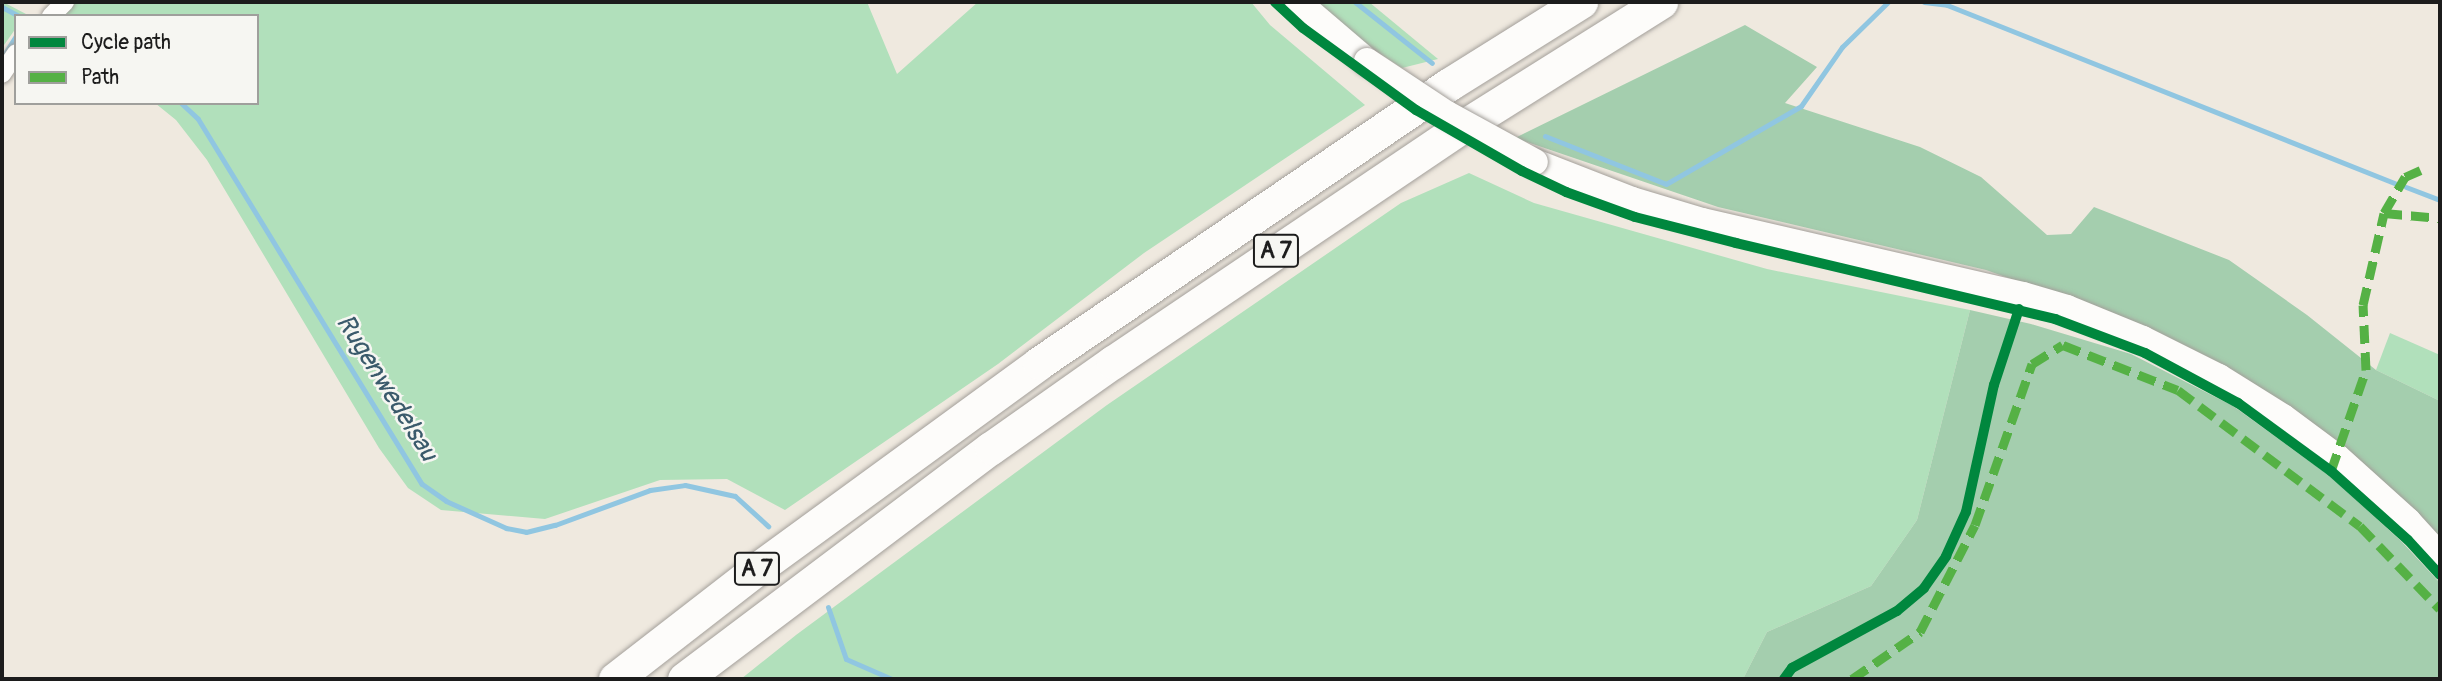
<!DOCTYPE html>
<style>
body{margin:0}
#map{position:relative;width:2442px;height:681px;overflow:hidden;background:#efe9df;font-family:Pangolin,sans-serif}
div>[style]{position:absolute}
.green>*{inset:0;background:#b1e0bb}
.forest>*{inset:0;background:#a4ceae}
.stream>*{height:5px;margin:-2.5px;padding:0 2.5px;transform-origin:2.5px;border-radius:2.5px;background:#90c6e1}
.roads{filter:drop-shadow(0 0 2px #a39f9a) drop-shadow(0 0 2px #a39f9a)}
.street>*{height:18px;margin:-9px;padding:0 9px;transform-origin:9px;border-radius:9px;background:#fdfcfa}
.secondary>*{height:26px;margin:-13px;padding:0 13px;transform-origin:13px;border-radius:13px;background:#fdfcfa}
.highway>*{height:33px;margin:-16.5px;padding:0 16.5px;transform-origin:16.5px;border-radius:16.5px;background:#fdfcfa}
.bridges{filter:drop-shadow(0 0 2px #a39f9a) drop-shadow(0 0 2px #a39f9a)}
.secondary-bridge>*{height:26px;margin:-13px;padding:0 13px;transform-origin:13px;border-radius:13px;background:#fdfcfa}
.quiet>*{height:9px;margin-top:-4.5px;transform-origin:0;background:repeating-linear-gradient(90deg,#55b145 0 18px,transparent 0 27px)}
.cycleway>*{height:10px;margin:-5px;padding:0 5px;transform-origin:5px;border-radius:5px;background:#00873e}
span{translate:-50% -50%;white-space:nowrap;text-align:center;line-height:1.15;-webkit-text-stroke:5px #f6f6f2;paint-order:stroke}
.shield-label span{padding:2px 5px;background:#f6f6f2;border:2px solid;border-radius:5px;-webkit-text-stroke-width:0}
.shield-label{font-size:23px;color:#1c1c1c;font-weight:700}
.water-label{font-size:26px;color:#3a5a6b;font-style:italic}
.frame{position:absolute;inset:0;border:4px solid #1c1c1c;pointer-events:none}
.legend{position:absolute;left:14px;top:14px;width:245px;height:91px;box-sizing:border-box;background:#f6f6f2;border:2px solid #9f9f9c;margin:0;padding:9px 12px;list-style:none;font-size:21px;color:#1c1c1c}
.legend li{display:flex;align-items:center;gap:14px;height:35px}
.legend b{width:35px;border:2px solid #9f9f9c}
</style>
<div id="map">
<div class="green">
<div style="clip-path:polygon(3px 2px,26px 14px,16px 16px,16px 28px,2px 48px)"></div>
<div style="clip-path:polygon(76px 2px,867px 2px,897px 74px,978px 2px,1251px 2px,1270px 25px,1365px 105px,1144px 253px,998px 364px,785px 510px,727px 479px,660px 480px,545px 519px,441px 510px,408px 488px,379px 448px,207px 160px,176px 120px,155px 103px,257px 103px,257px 16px,64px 16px)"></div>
<div style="clip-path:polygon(1308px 2px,1369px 2px,1438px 59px,1402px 68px,1322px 16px)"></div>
<div style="clip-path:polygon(1469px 173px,1534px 203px,1767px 269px,1970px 310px,1917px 520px,1871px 586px,1767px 632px,1743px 679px,741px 679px,796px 635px,1107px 405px,1401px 203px)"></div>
<div style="clip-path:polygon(2390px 333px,2440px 355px,2440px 401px,2376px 370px)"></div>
</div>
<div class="forest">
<div style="clip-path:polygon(1745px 25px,1817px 67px,1785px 103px,1920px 147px,1981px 177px,2047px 235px,2071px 234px,2094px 207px,2229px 260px,2307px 315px,2376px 370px,2440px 401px,2440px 541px,2144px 326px,1986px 270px,1718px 207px,1515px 138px)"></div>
<div style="clip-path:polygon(1970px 310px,2031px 324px,2131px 354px,2233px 406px,2331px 477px,2402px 542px,2440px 583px,2440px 679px,1743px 679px,1767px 632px,1871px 586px,1917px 520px)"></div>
</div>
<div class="stream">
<div style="left:1355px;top:2px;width:98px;rotate:38.4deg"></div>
<div style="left:1924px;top:2px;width:23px;rotate:7deg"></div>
<div style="left:1947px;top:5px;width:482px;rotate:21.7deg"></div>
<div style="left:2px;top:7px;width:19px;rotate:28deg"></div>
<div style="left:2px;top:58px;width:26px;rotate:-58deg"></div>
<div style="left:181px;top:103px;width:23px;rotate:43deg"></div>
<div style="left:198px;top:119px;width:428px;rotate:58.5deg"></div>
<div style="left:422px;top:484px;width:29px;rotate:35deg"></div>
<div style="left:446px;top:501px;width:66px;rotate:24.2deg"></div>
<div style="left:506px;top:528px;width:20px;rotate:11deg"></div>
<div style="left:526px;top:532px;width:30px;rotate:-14deg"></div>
<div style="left:555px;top:525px;width:101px;rotate:-20.2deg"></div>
<div style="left:650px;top:490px;width:35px;rotate:-8deg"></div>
<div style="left:685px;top:485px;width:51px;rotate:12.4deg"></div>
<div style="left:735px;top:496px;width:45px;rotate:42.3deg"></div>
<div style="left:1545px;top:136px;width:130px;rotate:21.6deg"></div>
<div style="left:1666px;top:184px;width:156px;rotate:-30deg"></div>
<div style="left:1801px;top:106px;width:72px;rotate:-55.2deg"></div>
<div style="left:1842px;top:47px;width:64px;rotate:-44.4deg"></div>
<div style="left:2406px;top:187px;width:36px;rotate:21deg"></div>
<div style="left:828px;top:607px;width:55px;rotate:70.9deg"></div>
<div style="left:846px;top:659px;width:50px;rotate:23.5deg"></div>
</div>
<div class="roads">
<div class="street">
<div style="left:51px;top:16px;width:20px;rotate:-45deg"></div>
<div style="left:2px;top:74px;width:25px;rotate:-56deg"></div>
</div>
<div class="secondary">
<div style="left:1298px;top:2px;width:91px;rotate:40.5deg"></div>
<div style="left:1535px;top:162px;width:104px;rotate:21.4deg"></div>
<div style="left:1632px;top:200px;width:73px;rotate:16.7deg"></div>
<div style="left:1702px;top:221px;width:329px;rotate:13deg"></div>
<div style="left:2023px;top:295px;width:46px;rotate:16.5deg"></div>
<div style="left:2067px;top:308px;width:82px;rotate:22.2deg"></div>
<div style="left:2143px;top:339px;width:85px;rotate:26.6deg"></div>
<div style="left:2219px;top:377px;width:75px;rotate:32deg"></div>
<div style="left:2283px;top:417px;width:67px;rotate:36.5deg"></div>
<div style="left:2337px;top:457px;width:96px;rotate:42deg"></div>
<div style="left:2408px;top:521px;width:47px;rotate:47.6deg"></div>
</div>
<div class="highway">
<div style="left:615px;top:679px;width:180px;rotate:-37.8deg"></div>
<div style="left:757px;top:569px;width:349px;rotate:-36.1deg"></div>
<div style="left:1039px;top:363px;width:495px;rotate:-34.2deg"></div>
<div style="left:1448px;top:85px;width:157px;rotate:-32deg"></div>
<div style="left:684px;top:679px;width:384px;rotate:-37deg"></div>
<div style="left:991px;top:448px;width:149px;rotate:-35.2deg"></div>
<div style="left:1113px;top:362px;width:421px;rotate:-34deg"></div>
<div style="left:1462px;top:127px;width:235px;rotate:-32.1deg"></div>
</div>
</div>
<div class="bridges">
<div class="secondary-bridge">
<div style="left:1367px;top:61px;width:96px;rotate:33.5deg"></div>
<div style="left:1447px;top:114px;width:100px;rotate:28.6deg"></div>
</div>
</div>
<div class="quiet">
<div style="left:2384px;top:213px;width:56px;rotate:5.1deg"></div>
<div style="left:2331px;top:471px;width:107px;rotate:-70.9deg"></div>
<div style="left:2366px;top:370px;width:65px;rotate:-92.6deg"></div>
<div style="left:2363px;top:305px;width:94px;rotate:-77.1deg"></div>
<div style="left:2384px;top:213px;width:42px;rotate:-59.7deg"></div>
<div style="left:2405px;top:177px;width:17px;rotate:-24deg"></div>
<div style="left:1852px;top:679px;width:83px;rotate:-34.7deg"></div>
<div style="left:1920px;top:632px;width:120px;rotate:-62.8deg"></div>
<div style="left:1975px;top:525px;width:171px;rotate:-70.5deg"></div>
<div style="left:2032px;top:364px;width:36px;rotate:-32deg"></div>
<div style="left:2063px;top:345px;width:123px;rotate:21.4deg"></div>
<div style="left:2178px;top:390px;width:227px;rotate:36.8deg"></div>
<div style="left:2360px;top:526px;width:115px;rotate:46.1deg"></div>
</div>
<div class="cycleway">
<div style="left:1275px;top:2px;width:38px;rotate:43deg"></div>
<div style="left:1303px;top:28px;width:140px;rotate:36deg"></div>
<div style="left:1416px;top:110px;width:122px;rotate:29.9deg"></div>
<div style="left:1522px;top:171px;width:49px;rotate:25.5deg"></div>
<div style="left:1566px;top:192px;width:73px;rotate:19.9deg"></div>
<div style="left:1635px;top:217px;width:104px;rotate:14.4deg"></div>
<div style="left:1736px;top:243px;width:328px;rotate:13.4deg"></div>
<div style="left:2055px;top:319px;width:96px;rotate:20.7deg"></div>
<div style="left:2145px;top:353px;width:106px;rotate:28.3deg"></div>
<div style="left:2238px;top:403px;width:115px;rotate:36.2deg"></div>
<div style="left:2331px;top:471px;width:103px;rotate:41.9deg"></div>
<div style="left:2408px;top:540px;width:47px;rotate:47.6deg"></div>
<div style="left:1784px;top:679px;width:14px;rotate:-54deg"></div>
<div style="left:1792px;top:668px;width:119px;rotate:-28.5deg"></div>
<div style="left:1897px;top:611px;width:35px;rotate:-40deg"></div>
<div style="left:1924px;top:588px;width:39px;rotate:-55deg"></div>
<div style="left:1946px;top:556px;width:48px;rotate:-65.6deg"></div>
<div style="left:1966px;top:512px;width:130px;rotate:-77.6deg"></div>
<div style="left:1994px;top:385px;width:80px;rotate:-71.8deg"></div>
</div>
<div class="shield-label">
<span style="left:1276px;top:251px">A 7</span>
<span style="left:757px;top:569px">A 7</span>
</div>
<div class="water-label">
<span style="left:386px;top:388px;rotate:58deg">Rugenwedelsau</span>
</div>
<div class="frame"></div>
<ul class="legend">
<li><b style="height:9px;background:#00873e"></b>Cycle path</li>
<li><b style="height:9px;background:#55b145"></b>Path</li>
</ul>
</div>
